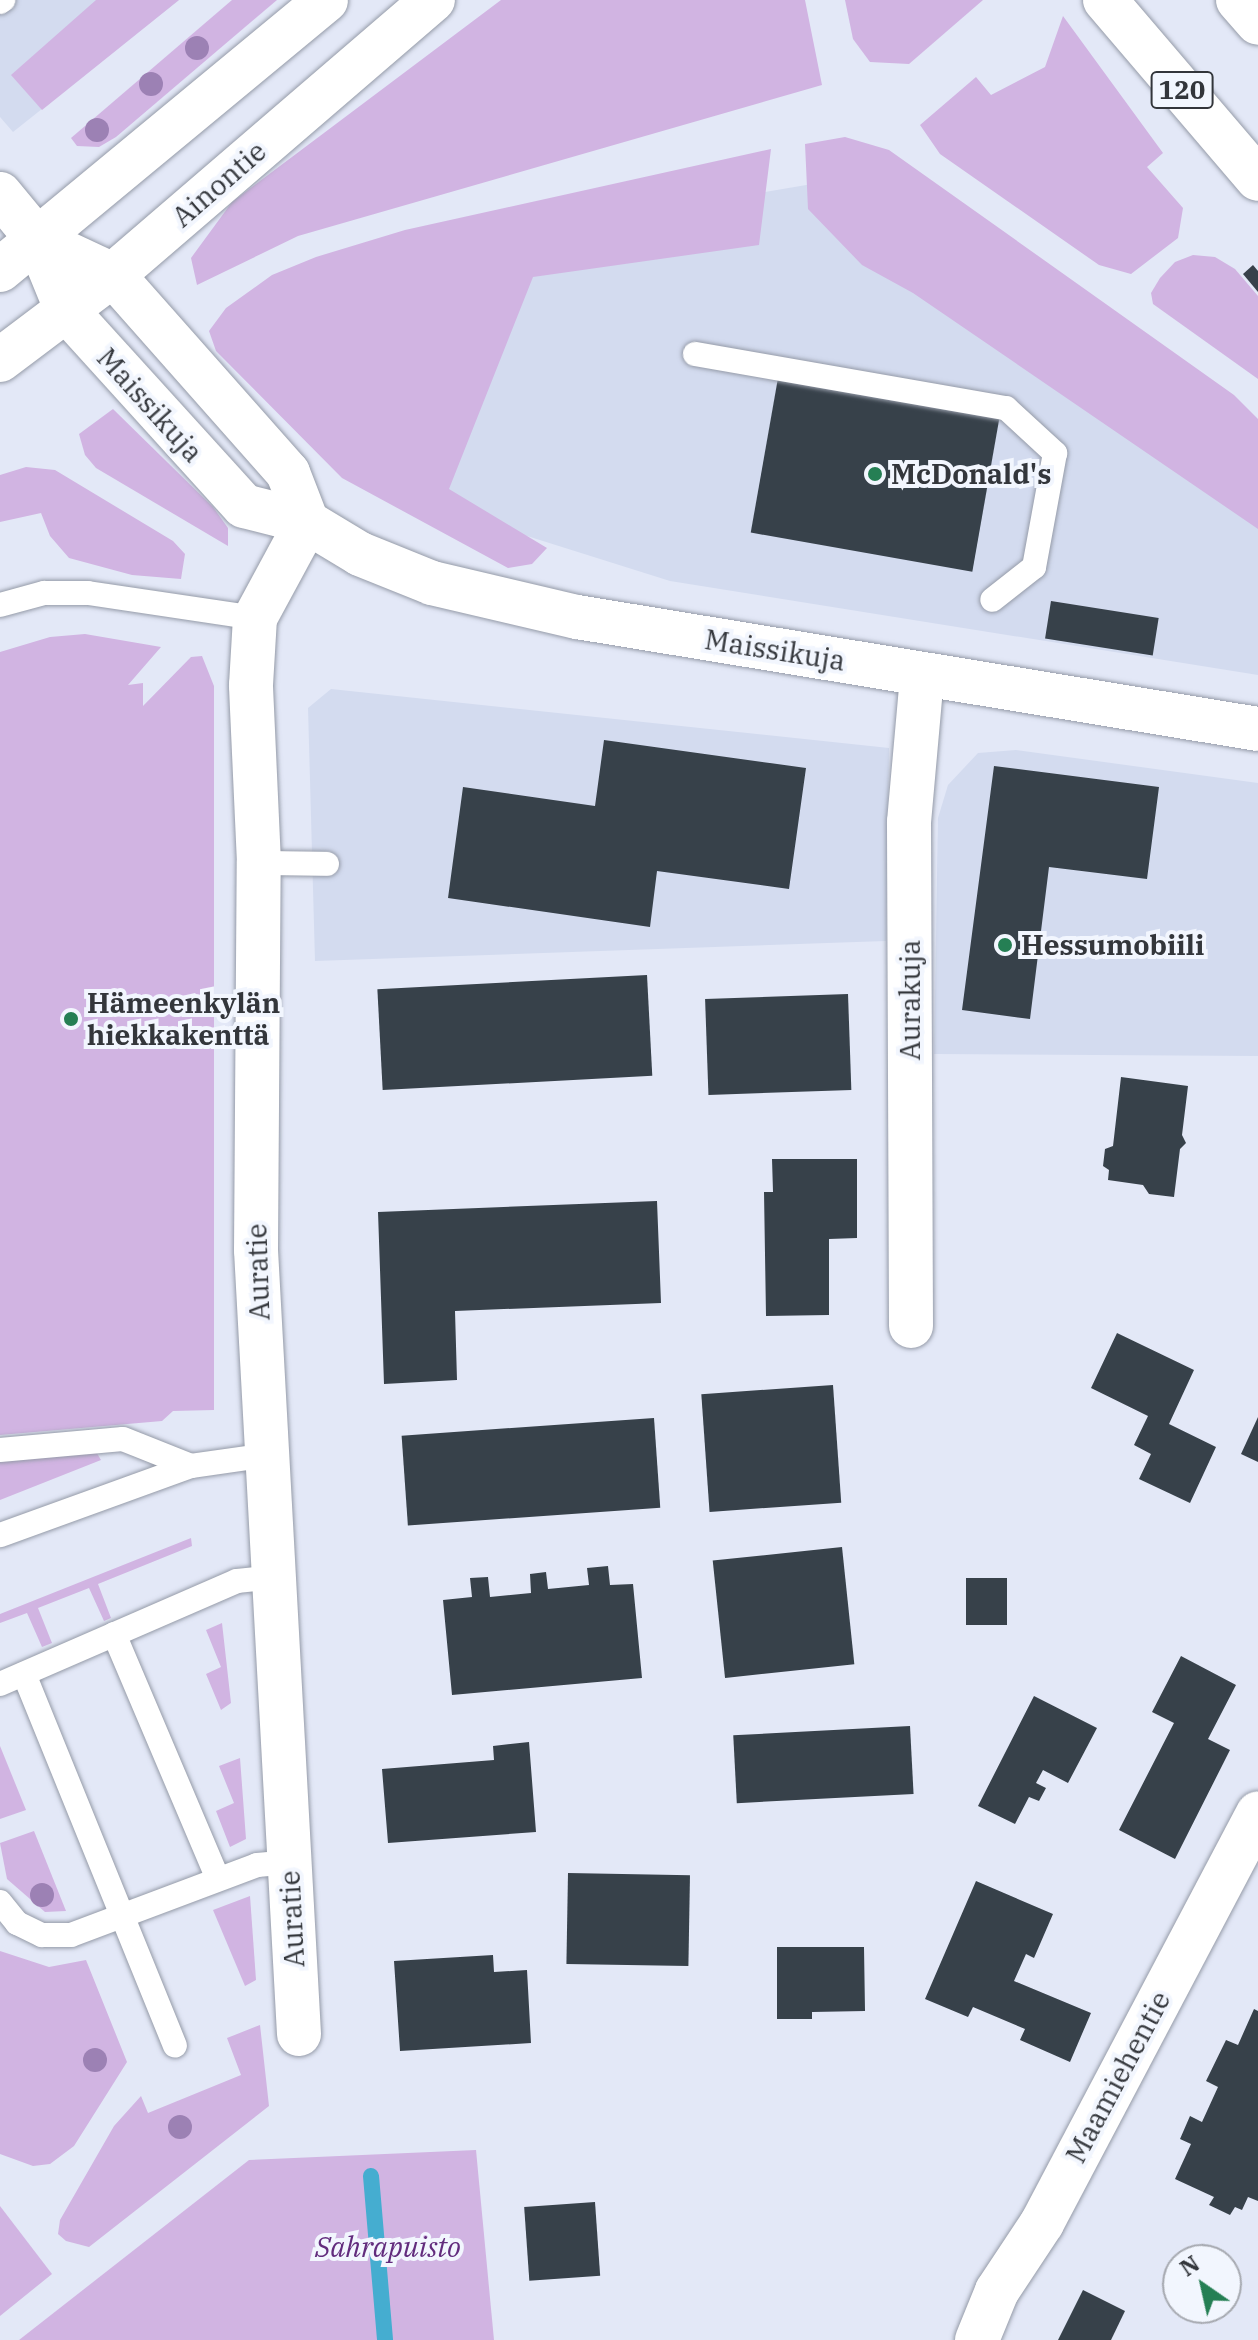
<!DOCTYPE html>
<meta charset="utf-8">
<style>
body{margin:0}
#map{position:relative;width:1258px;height:2340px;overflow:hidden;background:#e3e8f7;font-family:"IBM Plex Serif",serif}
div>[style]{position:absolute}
.built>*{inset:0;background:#d3dbef}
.green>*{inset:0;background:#d1b4e2}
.stream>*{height:16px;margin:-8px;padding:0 8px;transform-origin:8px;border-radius:8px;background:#45add0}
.building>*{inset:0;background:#37414a;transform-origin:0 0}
.roads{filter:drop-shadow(0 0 2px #959ba8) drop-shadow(0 0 2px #959ba8)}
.service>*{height:24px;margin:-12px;padding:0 12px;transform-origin:12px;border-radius:12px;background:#fff}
.minor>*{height:44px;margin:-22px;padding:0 22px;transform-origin:22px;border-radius:22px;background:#fff}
.tertiary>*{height:44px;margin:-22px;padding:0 22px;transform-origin:22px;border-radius:22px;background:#fff}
.primary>*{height:44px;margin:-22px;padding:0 22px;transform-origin:22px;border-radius:22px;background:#fff}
.trees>*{width:24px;height:24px;margin:-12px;border-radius:50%;background:#9c81b4}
.dots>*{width:22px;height:22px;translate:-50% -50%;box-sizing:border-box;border:4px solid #f2f6fe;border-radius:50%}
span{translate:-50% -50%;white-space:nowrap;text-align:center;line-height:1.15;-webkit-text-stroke:8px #f2f6fe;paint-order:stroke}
.shield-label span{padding:2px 6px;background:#f2f6fe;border:2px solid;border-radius:6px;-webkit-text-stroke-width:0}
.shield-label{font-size:26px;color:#33363b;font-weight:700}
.street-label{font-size:28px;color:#33363b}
.poi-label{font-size:28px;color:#33363b;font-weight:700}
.left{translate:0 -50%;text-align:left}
.park-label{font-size:28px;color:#622c7d;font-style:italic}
.north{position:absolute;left:1162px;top:2244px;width:80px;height:80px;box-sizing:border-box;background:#f2f6fe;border:2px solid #a6a9b0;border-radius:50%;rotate:326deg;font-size:22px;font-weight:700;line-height:32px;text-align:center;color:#33363b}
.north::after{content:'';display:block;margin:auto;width:28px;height:36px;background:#257f54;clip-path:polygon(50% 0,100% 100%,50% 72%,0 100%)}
</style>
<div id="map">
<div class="built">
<div style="clip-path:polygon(0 0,179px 0,13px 132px,0 117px)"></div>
<div style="clip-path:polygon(818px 183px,1258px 454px,1258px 675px,670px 581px,489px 524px,349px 440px,375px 259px)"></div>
<div style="clip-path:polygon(331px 689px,889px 748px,886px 941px,315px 961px,308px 708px)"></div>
<div style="clip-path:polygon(1016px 750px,1258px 783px,1258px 1056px,934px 1054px,938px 818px,948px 785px,978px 753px)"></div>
</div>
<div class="green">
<div style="clip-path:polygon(96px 0,179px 0,42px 110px,11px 75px)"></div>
<div style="clip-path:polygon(232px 0,277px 0,116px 137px,99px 147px,77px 146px,71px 138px)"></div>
<div style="clip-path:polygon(501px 0,805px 0,822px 85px,298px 236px,197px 285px,191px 258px,232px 202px)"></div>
<div style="clip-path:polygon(845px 0,983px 0,909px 64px,870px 62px,853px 39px)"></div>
<div style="clip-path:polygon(1063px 16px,1163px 153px,1147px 167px,1183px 208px,1178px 238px,1131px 274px,1099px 265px,940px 154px,920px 125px,976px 77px,991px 95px,1045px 67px)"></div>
<div style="clip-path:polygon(845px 137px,889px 150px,1234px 395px,1258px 419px,1258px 529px,913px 293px,862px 265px,808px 209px,805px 144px)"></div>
<div style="clip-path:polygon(771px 149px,759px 245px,533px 277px,449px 489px,547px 548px,532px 564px,508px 568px,342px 478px,216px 351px,209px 331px,226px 308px,272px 275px,316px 257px,405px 230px)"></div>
<div style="clip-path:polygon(1193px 255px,1215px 257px,1235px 269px,1258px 296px,1258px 379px,1153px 304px,1151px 293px,1160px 278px,1175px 262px)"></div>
<div style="clip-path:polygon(113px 409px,213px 507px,228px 528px,228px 546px,96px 468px,85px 455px,79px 434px)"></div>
<div style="clip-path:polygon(26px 467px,55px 470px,173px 541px,185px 554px,181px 579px,132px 575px,69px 558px,50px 536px,41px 513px,0 522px,0 475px)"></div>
<div style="clip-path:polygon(85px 634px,161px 647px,128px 685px,143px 683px,143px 706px,191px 657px,202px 656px,214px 686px,214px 1410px,173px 1411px,162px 1421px,0 1435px,0 652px,50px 637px)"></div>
<div style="clip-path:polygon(95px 1450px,101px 1460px,0 1500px,0 1458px)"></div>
<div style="clip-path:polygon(191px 1538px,192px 1546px,98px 1584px,111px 1618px,104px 1621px,89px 1588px,38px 1608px,52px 1643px,42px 1647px,27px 1613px,0 1623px,0 1614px)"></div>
<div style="clip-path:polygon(222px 1623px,231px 1703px,221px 1710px,206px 1674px,221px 1667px,206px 1630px)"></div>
<div style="clip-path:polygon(0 1746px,26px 1810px,0 1819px)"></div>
<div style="clip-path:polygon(240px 1758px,246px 1839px,230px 1847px,216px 1811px,234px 1803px,219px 1766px)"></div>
<div style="clip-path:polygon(34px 1831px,66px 1911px,45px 1912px,7px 1879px,0 1843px)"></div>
<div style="clip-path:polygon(250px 1896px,256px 1980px,245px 1986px,213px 1910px)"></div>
<div style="clip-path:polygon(0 1951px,49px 1967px,86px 1960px,127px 2062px,74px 2146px,50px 2164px,33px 2166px,0 2154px)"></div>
<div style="clip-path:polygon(260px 2025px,269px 2106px,89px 2247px,66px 2241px,58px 2234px,60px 2220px,114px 2126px,141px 2096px,148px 2113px,241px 2075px,227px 2038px)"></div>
<div style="clip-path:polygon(476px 2150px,494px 2340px,19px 2340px,249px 2160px)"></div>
<div style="clip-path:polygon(0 2206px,52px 2274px,0 2316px)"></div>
</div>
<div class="stream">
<div style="left:371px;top:2176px;width:165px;rotate:85.1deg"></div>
</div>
<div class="building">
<div style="clip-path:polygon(1253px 265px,1258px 271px,1258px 292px,1243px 274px)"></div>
<div style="left:778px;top:378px;width:225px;height:157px;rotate:10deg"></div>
<div style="left:1051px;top:601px;width:109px;height:38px;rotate:9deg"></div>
<div style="clip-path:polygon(604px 740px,806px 768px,789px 889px,657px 871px,650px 927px,448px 898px,463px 787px,595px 806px)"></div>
<div style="clip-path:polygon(994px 766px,1159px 787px,1147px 879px,1049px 867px,1030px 1019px,962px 1010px)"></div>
<div style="left:647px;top:975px;width:101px;height:270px;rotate:87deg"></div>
<div style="left:848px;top:994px;width:96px;height:143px;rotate:88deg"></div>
<div style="clip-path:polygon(1121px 1077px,1188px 1086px,1182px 1135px,1186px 1143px,1180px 1149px,1174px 1197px,1149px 1194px,1143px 1185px,1108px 1180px,1109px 1170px,1103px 1166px,1105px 1149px,1113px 1146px)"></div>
<div style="clip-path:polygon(772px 1159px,857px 1159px,857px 1238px,829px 1239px,829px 1315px,766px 1316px,764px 1192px,773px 1192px)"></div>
<div style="clip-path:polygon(657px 1201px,661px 1303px,455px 1311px,457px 1380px,384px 1384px,378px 1212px)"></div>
<div style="clip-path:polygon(1117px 1333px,1194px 1370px,1169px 1424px,1216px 1447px,1190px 1503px,1139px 1479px,1151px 1454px,1134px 1445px,1148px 1416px,1091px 1388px)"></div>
<div style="left:833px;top:1385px;width:118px;height:132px;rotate:86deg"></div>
<div style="clip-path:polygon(1258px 1417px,1258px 1462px,1241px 1454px)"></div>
<div style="left:654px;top:1418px;width:90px;height:253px;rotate:86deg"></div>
<div style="left:842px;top:1547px;width:118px;height:130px;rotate:84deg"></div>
<div style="clip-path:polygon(608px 1566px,610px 1585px,633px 1584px,642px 1678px,452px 1695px,443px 1600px,472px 1597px,470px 1578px,488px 1577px,490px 1597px,531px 1593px,530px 1574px,546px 1572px,548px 1589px,589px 1585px,587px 1568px)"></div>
<div style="left:966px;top:1578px;width:41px;height:47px"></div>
<div style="clip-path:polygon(1181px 1656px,1236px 1685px,1208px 1739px,1230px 1750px,1175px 1859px,1119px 1830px,1174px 1723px,1152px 1712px)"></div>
<div style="clip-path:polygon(1034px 1696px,1097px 1728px,1068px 1783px,1043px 1770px,1036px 1783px,1046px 1788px,1039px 1801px,1029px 1797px,1015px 1824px,978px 1806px)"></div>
<div style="left:910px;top:1726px;width:68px;height:177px;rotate:87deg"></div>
<div style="clip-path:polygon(529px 1742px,536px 1832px,388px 1843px,382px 1769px,494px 1760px,493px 1746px)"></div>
<div style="left:568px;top:1873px;width:122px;height:91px;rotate:1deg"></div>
<div style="clip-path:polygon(976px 1881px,1053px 1914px,1034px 1958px,1026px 1954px,1014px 1981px,1091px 2013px,1070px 2062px,1020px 2040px,1025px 2029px,973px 2007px,968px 2017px,925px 1999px)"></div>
<div style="clip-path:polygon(777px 1947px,864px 1947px,865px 2011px,812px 2012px,812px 2019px,777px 2019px)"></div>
<div style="clip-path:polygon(493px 1955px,494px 1972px,527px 1970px,531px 2043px,400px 2051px,394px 1961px)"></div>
<div style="clip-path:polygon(1254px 2009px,1258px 2011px,1258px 2201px,1248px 2197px,1242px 2210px,1235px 2207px,1230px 2215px,1209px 2205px,1214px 2197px,1175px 2179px,1191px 2144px,1180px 2139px,1190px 2116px,1202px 2122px,1218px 2087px,1206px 2081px,1226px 2040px,1238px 2045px)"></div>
<div style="left:595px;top:2202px;width:74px;height:71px;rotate:86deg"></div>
<div style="clip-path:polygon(1083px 2290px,1125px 2311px,1111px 2340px,1058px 2340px)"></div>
</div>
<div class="roads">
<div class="service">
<div style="left:0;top:2px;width:4px;rotate:-34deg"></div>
<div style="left:695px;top:354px;width:316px;rotate:9.9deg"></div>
<div style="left:1006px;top:408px;width:67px;rotate:42.6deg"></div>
<div style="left:1055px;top:453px;width:116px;rotate:100.4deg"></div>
<div style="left:1034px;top:567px;width:53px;rotate:141.8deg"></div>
<div style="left:0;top:605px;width:46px;rotate:-15.3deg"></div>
<div style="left:44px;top:593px;width:44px"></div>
<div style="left:88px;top:593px;width:169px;rotate:8.5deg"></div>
<div style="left:259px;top:863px;width:68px;rotate:0.8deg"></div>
<div style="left:0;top:1450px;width:123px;rotate:-5.1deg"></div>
<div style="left:123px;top:1439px;width:73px;rotate:21.7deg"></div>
<div style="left:191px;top:1466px;width:203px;rotate:160.1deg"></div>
<div style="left:191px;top:1466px;width:77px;rotate:-8.2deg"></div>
<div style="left:114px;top:1634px;width:266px;rotate:67deg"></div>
<div style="left:24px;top:1674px;width:401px;rotate:67.9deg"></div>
<div style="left:0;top:1684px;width:258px;rotate:-23.5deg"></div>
<div style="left:237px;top:1581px;width:37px;rotate:-6deg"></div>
<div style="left:0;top:1902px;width:27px;rotate:51deg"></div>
<div style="left:17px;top:1923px;width:28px;rotate:26deg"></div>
<div style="left:42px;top:1935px;width:29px"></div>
<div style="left:71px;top:1935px;width:199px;rotate:-20.6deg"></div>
<div style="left:257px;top:1865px;width:32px;rotate:-5deg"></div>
</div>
<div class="minor">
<div style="left:0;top:194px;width:60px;rotate:50.4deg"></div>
<div style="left:38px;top:240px;width:77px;rotate:67.8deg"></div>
<div style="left:67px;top:311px;width:263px;rotate:47.8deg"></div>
<div style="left:244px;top:506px;width:65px;rotate:14.3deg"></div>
<div style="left:307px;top:522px;width:62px;rotate:31.1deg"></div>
<div style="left:360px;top:554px;width:78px;rotate:21.9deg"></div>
<div style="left:432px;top:583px;width:149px;rotate:13.2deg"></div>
<div style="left:577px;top:617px;width:690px;rotate:9.34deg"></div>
<div style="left:38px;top:240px;width:83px;rotate:25deg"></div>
<div style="left:113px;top:275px;width:264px;rotate:48.5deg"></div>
<div style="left:288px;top:473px;width:53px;rotate:68.8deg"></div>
<div style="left:911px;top:1326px;width:504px;rotate:-90.23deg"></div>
<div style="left:909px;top:822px;width:148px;rotate:-84.9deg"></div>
<div style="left:299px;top:2034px;width:785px;rotate:-93.14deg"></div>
<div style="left:256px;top:1250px;width:387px;rotate:-89.6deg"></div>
<div style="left:259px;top:863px;width:178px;rotate:-92.6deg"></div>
<div style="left:251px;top:685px;width:67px;rotate:-86.6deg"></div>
<div style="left:255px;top:618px;width:109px;rotate:-61.6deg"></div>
<div style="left:977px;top:2340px;width:53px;rotate:-67.8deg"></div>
<div style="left:997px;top:2291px;width:82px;rotate:-56.5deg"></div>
<div style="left:1042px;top:2223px;width:463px;rotate:-62.2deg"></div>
</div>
<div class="tertiary">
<div style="left:0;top:270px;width:423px;rotate:-39.6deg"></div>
<div style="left:0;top:360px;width:141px;rotate:-37deg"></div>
<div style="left:113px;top:275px;width:422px;rotate:-40.7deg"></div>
</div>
<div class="primary">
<div style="left:1105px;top:0;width:235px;rotate:49.5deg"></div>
<div style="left:1238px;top:0;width:30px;rotate:49deg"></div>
</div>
</div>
<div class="trees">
<div style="left:197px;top:48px"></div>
<div style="left:151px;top:84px"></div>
<div style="left:97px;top:130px"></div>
<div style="left:42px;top:1895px"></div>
<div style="left:95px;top:2060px"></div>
<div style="left:180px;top:2127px"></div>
</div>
<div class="dots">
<div style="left:875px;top:474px;background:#257f54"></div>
<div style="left:1005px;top:945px;background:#257f54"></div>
<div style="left:71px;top:1019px;background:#257f54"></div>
</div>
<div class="shield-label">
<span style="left:1182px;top:90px">120</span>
</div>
<div class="street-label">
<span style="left:219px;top:184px;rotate:-41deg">Ainontie</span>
<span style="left:150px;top:405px;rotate:48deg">Maissikuja</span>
<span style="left:775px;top:650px;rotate:9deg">Maissikuja</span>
<span style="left:910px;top:1000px;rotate:-90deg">Aurakuja</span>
<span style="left:258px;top:1272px;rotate:-92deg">Auratie</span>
<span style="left:292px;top:1919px;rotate:-93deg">Auratie</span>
<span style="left:1118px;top:2077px;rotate:-62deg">Maamiehentie</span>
</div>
<div class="poi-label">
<span class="left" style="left:891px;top:474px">McDonald's</span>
<span class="left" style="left:1021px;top:945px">Hessumobiili</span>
<span class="left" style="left:87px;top:1019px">Hämeenkylän<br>hiekkakenttä</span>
</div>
<div class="park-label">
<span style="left:388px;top:2247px">Sahrapuisto</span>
</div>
<div class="north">N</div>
</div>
